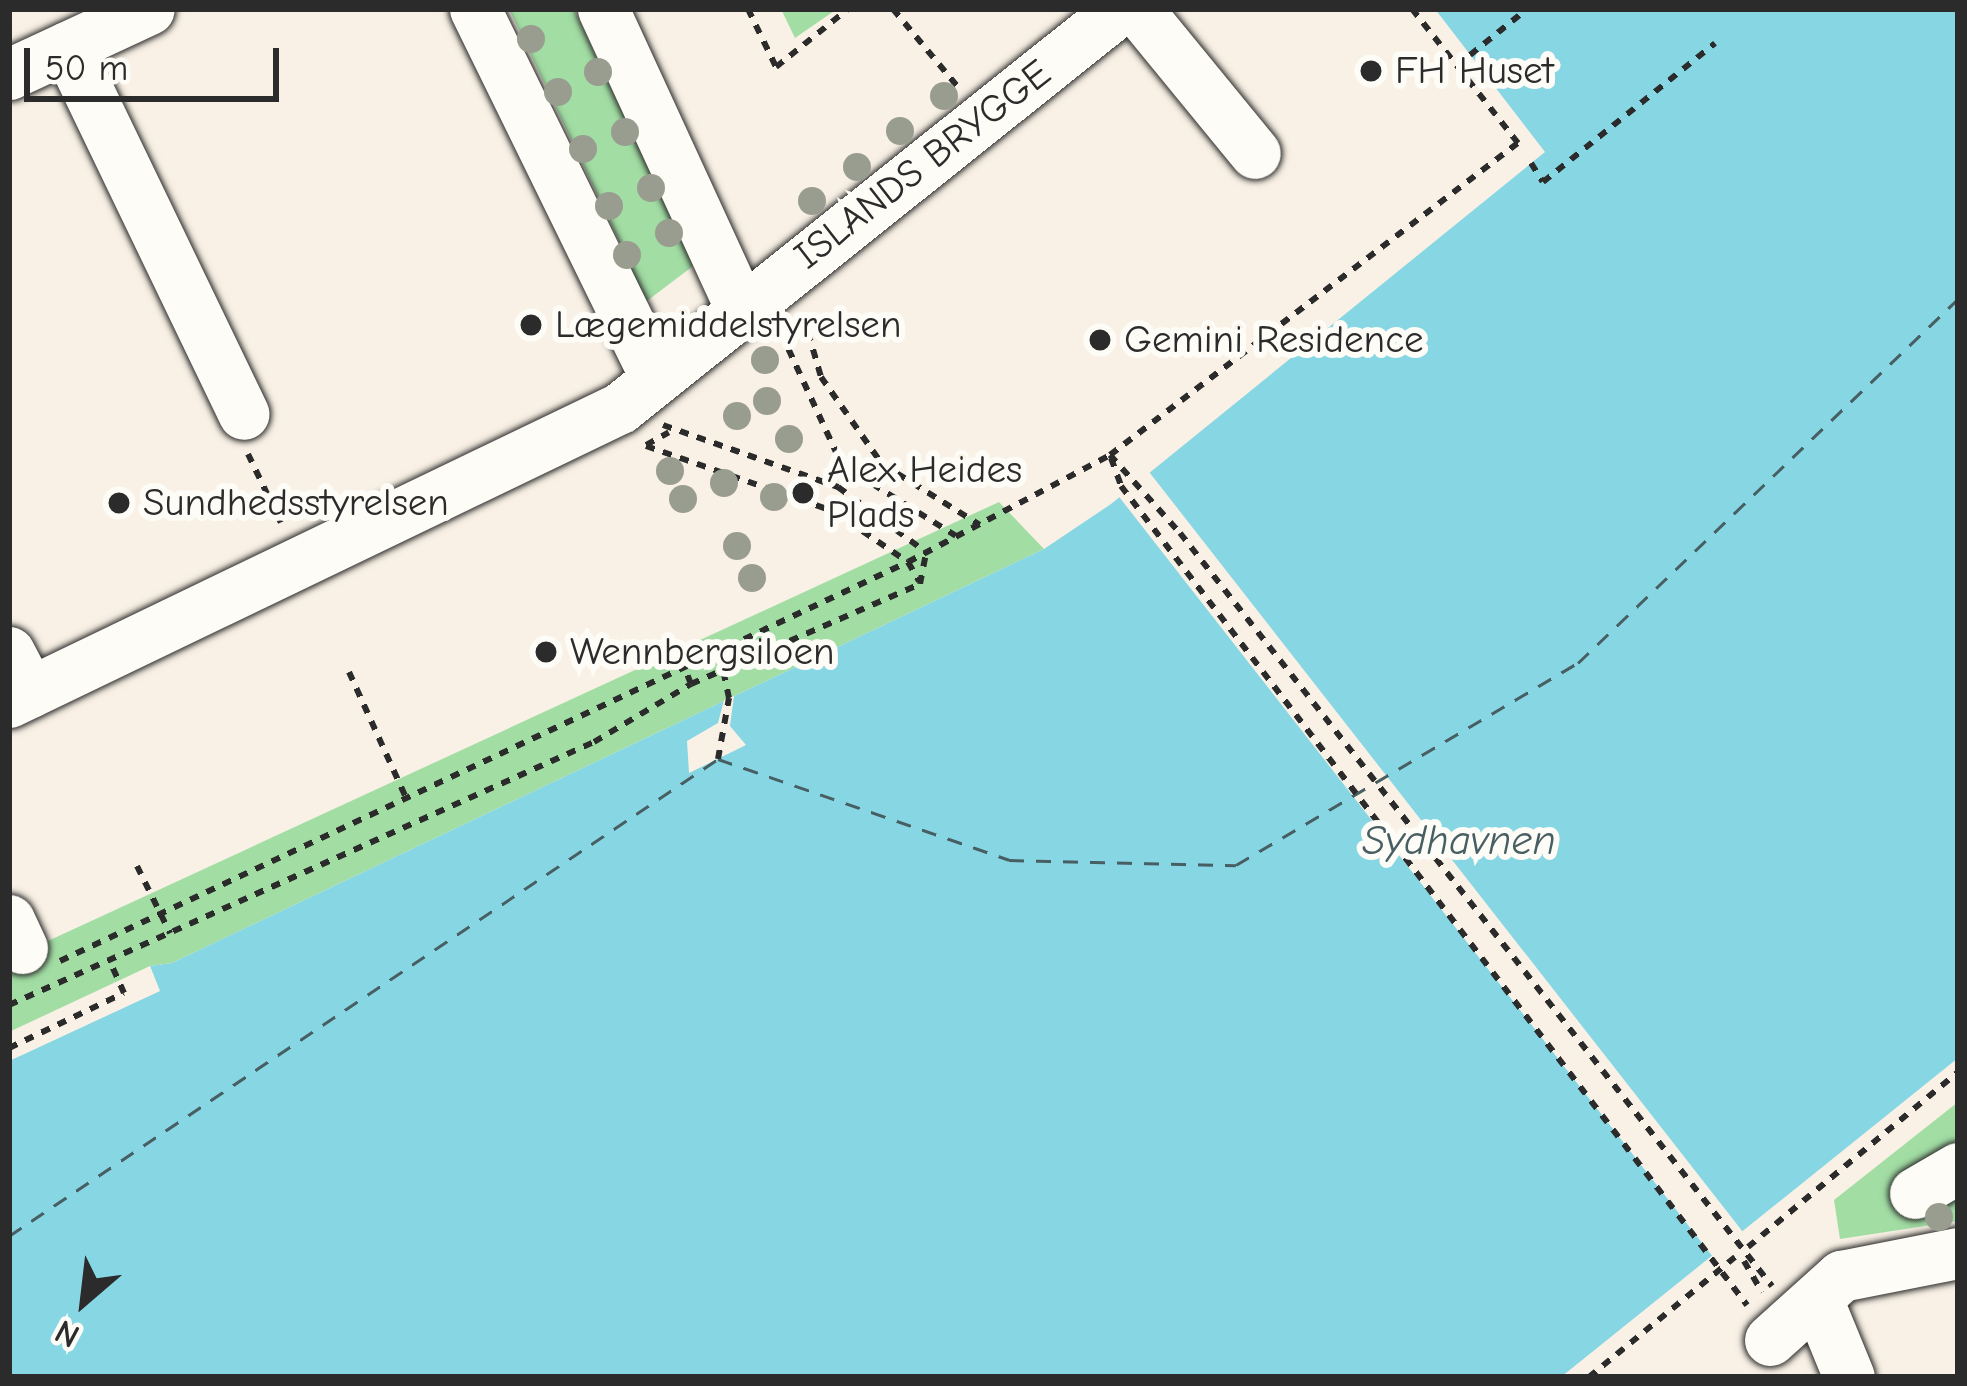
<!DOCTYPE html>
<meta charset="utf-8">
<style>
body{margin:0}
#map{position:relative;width:1967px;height:1386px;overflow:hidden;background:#f9f1e5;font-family:"Comic Neue",sans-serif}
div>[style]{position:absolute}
.green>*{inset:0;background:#a2dea4}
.water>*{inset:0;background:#87d6e4}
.pier>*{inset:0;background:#f9f1e5;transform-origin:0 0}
.ferry>*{height:3px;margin-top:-1.5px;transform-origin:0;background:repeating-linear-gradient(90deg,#475e62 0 15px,transparent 0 27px)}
.path>*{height:6px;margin-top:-3px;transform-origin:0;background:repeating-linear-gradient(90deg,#2b2b2b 0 9px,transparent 0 18px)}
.roads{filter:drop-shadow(0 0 3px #2b2b2b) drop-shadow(0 0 3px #2b2b2b)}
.minor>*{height:51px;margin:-25.5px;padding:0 25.5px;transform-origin:25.5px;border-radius:25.5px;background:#fdfcf7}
.trees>*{width:28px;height:28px;margin:-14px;border-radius:50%;background:#989d8f}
.dots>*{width:33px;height:33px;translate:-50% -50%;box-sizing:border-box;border:6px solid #fdfcf7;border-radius:50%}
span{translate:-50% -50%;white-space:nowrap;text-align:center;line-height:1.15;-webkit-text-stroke:12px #fdfcf7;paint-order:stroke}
.poi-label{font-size:39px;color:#2b2b2b}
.left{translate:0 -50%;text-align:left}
.street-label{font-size:39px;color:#2b2b2b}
.water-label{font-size:42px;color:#475e62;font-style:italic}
.frame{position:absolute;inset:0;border:12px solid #2b2b2b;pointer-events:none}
.north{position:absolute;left:24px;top:1242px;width:120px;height:120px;-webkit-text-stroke:9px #fdfcf7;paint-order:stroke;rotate:208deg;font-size:33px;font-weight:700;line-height:48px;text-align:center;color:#2b2b2b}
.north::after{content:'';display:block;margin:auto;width:42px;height:54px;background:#2b2b2b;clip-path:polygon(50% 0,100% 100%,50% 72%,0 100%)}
.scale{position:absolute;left:24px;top:48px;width:255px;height:54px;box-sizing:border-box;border:6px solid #2b2b2b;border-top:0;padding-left:15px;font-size:36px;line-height:42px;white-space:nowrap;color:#2b2b2b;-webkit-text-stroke:9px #fdfcf7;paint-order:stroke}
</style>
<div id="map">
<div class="green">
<div style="clip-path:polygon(509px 9px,574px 9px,671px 217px,701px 260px,639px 307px,615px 258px,624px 251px)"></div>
<div style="clip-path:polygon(781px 9px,837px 9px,795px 38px)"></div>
<div style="clip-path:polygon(999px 502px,1044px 549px,172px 963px,150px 966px,9px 1032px,9px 962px,37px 946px)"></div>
<div style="clip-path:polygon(1958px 1102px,1958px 1221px,1840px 1239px,1834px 1200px)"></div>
</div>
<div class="water">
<div style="clip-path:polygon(1435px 9px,1958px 9px,1958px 1058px,1561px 1377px,9px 1377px,9px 1061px,159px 991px,150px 966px,172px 963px,1044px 549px,1111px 504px,1545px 152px)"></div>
</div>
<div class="pier">
<div style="left:1146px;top:468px;width:975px;height:39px;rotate:52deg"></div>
<div style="clip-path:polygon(734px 696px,730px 726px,746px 745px,689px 773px,687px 741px,718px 723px,724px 700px)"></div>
<div style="clip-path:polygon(150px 966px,160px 991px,9px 1061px,152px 988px)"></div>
</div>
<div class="ferry">
<div style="left:9px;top:1236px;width:855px;rotate:-33.93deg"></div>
<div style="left:718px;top:759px;width:308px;rotate:19.1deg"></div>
<div style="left:1009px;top:860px;width:227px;rotate:1.3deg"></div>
<div style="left:1236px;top:865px;width:397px;rotate:-30.6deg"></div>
<div style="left:1578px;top:663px;width:526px;rotate:-43.77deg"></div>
</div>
<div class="path">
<div style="left:748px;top:9px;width:64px;rotate:64.2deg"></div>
<div style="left:776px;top:67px;width:92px;rotate:-38.9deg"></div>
<div style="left:893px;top:9px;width:102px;rotate:50.2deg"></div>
<div style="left:1470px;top:55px;width:73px;rotate:-38.9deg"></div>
<div style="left:1531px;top:163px;width:22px;rotate:58deg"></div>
<div style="left:1543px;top:182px;width:221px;rotate:-38.9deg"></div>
<div style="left:803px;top:315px;width:65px;rotate:73.8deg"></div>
<div style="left:821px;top:377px;width:106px;rotate:55deg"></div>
<div style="left:882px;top:464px;width:115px;rotate:31.9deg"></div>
<div style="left:781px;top:333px;width:145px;rotate:65.2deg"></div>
<div style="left:842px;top:465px;width:134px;rotate:31.9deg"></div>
<div style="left:663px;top:425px;width:186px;rotate:19.5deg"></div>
<div style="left:838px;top:487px;width:109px;rotate:36.5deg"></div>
<div style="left:646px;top:445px;width:26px;rotate:-29deg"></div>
<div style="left:646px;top:446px;width:198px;rotate:19.2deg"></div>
<div style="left:833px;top:511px;width:91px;rotate:34.2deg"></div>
<div style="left:908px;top:562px;width:22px;rotate:60deg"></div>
<div style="left:248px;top:454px;width:76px;rotate:64.4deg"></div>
<div style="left:1110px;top:455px;width:105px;rotate:48.1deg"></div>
<div style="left:1180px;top:533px;width:958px;rotate:51.83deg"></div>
<div style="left:1111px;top:458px;width:30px;rotate:70deg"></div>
<div style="left:1121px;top:486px;width:1031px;rotate:52.61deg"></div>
<div style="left:674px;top:642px;width:45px;rotate:68deg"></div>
<div style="left:349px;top:672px;width:141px;rotate:65.6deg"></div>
<div style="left:718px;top:759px;width:62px;rotate:-79.8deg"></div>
<div style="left:729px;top:698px;width:48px;rotate:-102deg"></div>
<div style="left:137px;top:866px;width:75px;rotate:63.8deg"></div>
<div style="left:60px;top:961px;width:937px;rotate:-25.2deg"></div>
<div style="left:908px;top:562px;width:229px;rotate:-27.9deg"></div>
<div style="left:1110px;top:455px;width:514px;rotate:-37.41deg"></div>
<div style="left:1518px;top:143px;width:171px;rotate:-128.3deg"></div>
<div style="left:9px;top:1005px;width:641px;rotate:-24.21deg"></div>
<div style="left:594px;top:742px;width:113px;rotate:-30.9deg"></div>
<div style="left:691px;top:684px;width:250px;rotate:-23.6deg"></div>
<div style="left:920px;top:584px;width:33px;rotate:-79deg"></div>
<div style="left:9px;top:1048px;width:127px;rotate:-25.6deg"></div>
<div style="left:124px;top:993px;width:36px;rotate:-114deg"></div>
<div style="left:1748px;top:1247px;width:273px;rotate:-39.8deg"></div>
<div style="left:1744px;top:1261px;width:36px;rotate:60deg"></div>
<div style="left:1589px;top:1377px;width:189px;rotate:-39.4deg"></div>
</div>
<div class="roads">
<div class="minor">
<div style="left:475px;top:9px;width:412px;rotate:63.9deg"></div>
<div style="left:603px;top:9px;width:330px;rotate:65.3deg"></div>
<div style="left:1137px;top:9px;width:186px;rotate:50.7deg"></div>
<div style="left:67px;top:47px;width:407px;rotate:64.3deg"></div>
<div style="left:9px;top:74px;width:154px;rotate:-24.9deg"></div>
<div style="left:9px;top:652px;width:45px;rotate:62.3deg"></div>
<div style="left:9px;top:702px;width:678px;rotate:-25.7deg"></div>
<div style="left:620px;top:408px;width:640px;rotate:-38.59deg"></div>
<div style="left:9px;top:920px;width:31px;rotate:65deg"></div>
<div style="left:1915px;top:1193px;width:50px;rotate:-30.2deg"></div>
<div style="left:1817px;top:1299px;width:84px;rotate:67.7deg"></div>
<div style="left:1770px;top:1340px;width:96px;rotate:-42deg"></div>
<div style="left:1841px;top:1276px;width:119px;rotate:-11.1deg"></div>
</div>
</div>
<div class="trees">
<div style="left:531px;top:39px"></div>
<div style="left:598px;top:72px"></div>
<div style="left:558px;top:92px"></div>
<div style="left:944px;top:96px"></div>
<div style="left:900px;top:131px"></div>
<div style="left:625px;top:132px"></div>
<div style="left:583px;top:149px"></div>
<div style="left:857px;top:167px"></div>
<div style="left:651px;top:188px"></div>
<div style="left:812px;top:201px"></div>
<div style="left:609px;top:206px"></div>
<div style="left:669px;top:233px"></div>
<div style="left:627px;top:255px"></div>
<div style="left:765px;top:360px"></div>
<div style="left:767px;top:401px"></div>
<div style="left:737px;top:416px"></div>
<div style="left:789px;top:439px"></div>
<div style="left:670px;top:471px"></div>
<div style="left:724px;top:483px"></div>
<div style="left:774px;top:497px"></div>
<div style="left:683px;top:499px"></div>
<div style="left:737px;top:546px"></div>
<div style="left:752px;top:578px"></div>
<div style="left:1939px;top:1217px"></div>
</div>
<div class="dots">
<div style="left:1371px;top:71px;background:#2b2b2b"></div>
<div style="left:531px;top:325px;background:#2b2b2b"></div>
<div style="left:1100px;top:340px;background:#2b2b2b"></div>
<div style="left:803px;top:493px;background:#2b2b2b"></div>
<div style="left:119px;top:503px;background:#2b2b2b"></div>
<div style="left:546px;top:652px;background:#2b2b2b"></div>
</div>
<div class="poi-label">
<span class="left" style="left:1395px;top:71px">FH Huset</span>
<span class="left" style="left:555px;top:325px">Lægemiddelstyrelsen</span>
<span class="left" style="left:1124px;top:340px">Gemini Residence</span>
<span class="left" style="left:827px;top:493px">Alex Heides<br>Plads</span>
<span class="left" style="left:143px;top:503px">Sundhedsstyrelsen</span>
<span class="left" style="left:570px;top:652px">Wennbergsiloen</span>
</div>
<div class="street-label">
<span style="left:923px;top:165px;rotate:-38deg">ISLANDS BRYGGE</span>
</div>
<div class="water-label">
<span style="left:1459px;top:841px">Sydhavnen</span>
</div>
<div class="frame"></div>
<div class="north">N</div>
<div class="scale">50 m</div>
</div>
